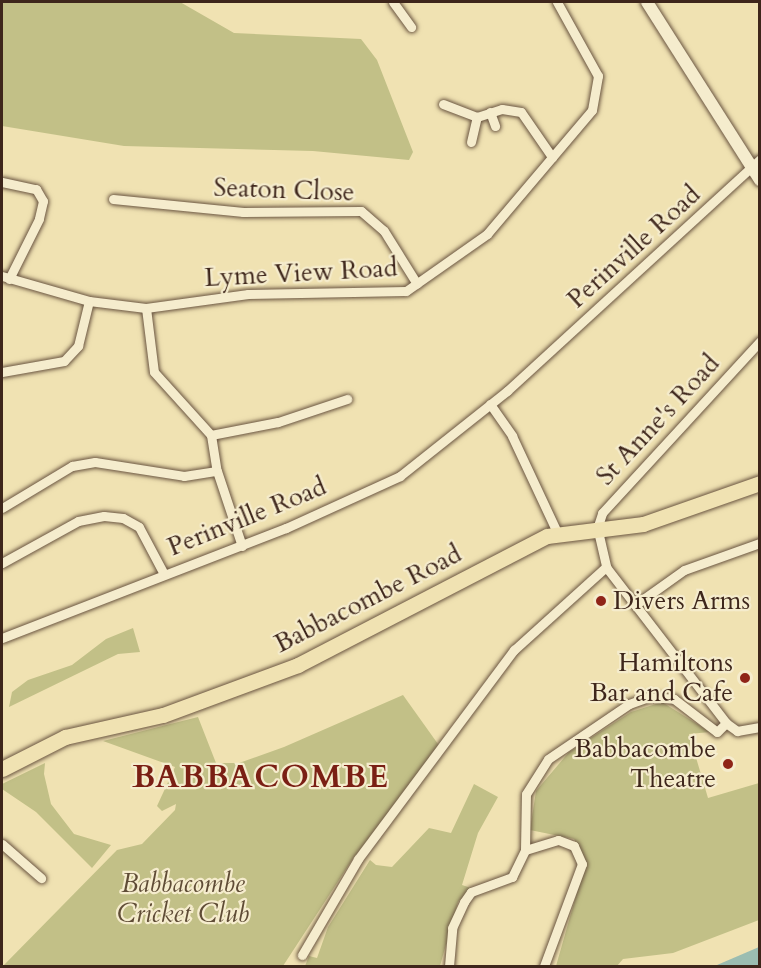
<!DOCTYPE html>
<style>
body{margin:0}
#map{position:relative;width:761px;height:968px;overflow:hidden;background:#f0e2b2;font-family:Cardo,serif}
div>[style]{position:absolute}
.green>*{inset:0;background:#c2c087}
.water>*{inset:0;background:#9bbdb1}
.roads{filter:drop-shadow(0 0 2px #6a5541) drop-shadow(0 0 2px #6a5541)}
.minor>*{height:9px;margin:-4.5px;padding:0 4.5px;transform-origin:4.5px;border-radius:4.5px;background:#f5eccd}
.tertiary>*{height:12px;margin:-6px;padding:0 6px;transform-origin:6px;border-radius:6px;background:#f5eccd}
.primary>*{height:15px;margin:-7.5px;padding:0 7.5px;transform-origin:7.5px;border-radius:7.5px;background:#f0e2b2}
.dots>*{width:16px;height:16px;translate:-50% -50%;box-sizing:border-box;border:3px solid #f5eccd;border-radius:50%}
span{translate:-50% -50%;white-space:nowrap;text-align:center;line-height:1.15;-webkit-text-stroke:4.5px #f5eccd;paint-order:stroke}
.street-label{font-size:26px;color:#3e261b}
.poi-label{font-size:26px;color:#3e261b}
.left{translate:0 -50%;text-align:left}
.right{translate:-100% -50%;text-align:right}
.park-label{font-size:26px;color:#5f4c36;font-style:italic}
.district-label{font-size:32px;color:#7a1f14;font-weight:700;letter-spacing:1.5px}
.frame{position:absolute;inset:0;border:3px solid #3e261b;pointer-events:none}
</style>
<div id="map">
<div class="green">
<div style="clip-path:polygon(2px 2px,180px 2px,234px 33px,361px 39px,377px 60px,413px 152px,409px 160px,313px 151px,124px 146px,2px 126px)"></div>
<div style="clip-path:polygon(133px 628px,140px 652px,118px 654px,9px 707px,12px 692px,28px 680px,72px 665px,106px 639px)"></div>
<div style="clip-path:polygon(403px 695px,443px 751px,354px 857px,283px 966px,3px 966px,117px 850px,142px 844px,175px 810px,176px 804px,162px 811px,157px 806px,175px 767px,103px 741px,198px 717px,216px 763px,239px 763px,284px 747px)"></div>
<div style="clip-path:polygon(662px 702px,710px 732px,689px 734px,708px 798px,759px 783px,759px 920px,673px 953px,623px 959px,617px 966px,556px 966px,586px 861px,574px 839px,530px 830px,536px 791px,569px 752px,631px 712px)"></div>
<div style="clip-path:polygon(45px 763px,44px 774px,51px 804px,74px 834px,111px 845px,92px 868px,36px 812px,2px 789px,2px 784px)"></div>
<div style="clip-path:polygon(474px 784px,498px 797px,478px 833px,462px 885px,471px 888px,458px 902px,440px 966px,305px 966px,309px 956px,317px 958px,328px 927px,370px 860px,376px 865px,392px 867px,429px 828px,451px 833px)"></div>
</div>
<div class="water">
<div style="clip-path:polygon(759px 947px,759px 966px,713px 966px,717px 965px)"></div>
</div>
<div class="roads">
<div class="minor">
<div style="left:393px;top:2px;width:31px;rotate:54deg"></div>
<div style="left:443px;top:104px;width:36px;rotate:21deg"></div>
<div style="left:477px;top:117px;width:26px;rotate:-18deg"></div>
<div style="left:502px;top:109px;width:19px;rotate:9deg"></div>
<div style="left:521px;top:112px;width:55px;rotate:55.4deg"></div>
<div style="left:490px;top:112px;width:15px;rotate:70deg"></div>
<div style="left:471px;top:142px;width:26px;rotate:-77deg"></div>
<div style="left:2px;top:182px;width:35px;rotate:12deg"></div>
<div style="left:36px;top:189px;width:14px;rotate:60deg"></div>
<div style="left:43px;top:201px;width:18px;rotate:103deg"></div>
<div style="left:39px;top:219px;width:67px;rotate:116.6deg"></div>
<div style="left:113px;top:199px;width:131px;rotate:5.7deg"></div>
<div style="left:243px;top:212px;width:118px;rotate:-0.5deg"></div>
<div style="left:361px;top:211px;width:30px;rotate:41deg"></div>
<div style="left:384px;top:231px;width:62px;rotate:58.1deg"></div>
<div style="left:2px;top:276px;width:91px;rotate:16deg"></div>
<div style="left:89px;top:301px;width:57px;rotate:7deg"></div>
<div style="left:146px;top:308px;width:103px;rotate:-7.8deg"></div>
<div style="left:248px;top:294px;width:158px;rotate:-1.1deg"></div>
<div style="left:406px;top:291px;width:99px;rotate:-35.1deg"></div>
<div style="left:487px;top:234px;width:162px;rotate:-49.7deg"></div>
<div style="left:592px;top:110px;width:35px;rotate:-80deg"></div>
<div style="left:598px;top:76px;width:85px;rotate:-119deg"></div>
<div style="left:146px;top:308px;width:64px;rotate:82.9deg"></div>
<div style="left:154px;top:372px;width:85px;rotate:47.9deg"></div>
<div style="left:211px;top:435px;width:36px;rotate:81deg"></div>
<div style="left:217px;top:471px;width:79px;rotate:71.6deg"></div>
<div style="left:2px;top:372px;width:63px;rotate:-10.1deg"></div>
<div style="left:64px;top:361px;width:21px;rotate:-47deg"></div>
<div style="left:78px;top:346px;width:46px;rotate:-76.3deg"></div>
<div style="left:490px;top:404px;width:39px;rotate:55deg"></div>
<div style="left:512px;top:436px;width:108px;rotate:64.9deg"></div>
<div style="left:211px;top:435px;width:68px;rotate:-11deg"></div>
<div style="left:278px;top:422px;width:73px;rotate:-18.4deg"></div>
<div style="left:2px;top:508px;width:82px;rotate:-31deg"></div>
<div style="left:72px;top:466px;width:23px;rotate:-10deg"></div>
<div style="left:95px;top:462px;width:90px;rotate:8.9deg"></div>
<div style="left:184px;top:476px;width:33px;rotate:-9deg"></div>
<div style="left:598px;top:531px;width:37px;rotate:77deg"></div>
<div style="left:606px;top:567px;width:197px;rotate:52.4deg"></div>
<div style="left:726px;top:723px;width:14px;rotate:36deg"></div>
<div style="left:737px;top:731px;width:23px;rotate:-10deg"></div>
<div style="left:596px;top:532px;width:20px;rotate:-72deg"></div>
<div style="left:602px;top:513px;width:234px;rotate:-47.4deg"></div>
<div style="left:2px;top:563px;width:87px;rotate:-28.9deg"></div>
<div style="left:78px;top:521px;width:26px;rotate:-11deg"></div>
<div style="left:104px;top:516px;width:19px;rotate:6deg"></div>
<div style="left:123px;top:518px;width:18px;rotate:29deg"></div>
<div style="left:139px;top:527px;width:53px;rotate:62deg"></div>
<div style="left:635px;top:605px;width:60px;rotate:-35.5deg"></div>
<div style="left:684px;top:570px;width:81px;rotate:-19.6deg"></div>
<div style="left:2px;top:638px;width:305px;rotate:-21.2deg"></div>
<div style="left:286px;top:528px;width:125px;rotate:-24.5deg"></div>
<div style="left:400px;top:476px;width:137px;rotate:-38.5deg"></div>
<div style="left:507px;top:391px;width:343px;rotate:-42.5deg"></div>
<div style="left:2px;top:844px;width:52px;rotate:41.1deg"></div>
<div style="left:302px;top:955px;width:111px;rotate:-59.7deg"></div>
<div style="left:358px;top:859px;width:261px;rotate:-53.3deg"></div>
<div style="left:514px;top:650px;width:124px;rotate:-42.1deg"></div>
<div style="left:449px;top:966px;width:38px;rotate:-85deg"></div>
<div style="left:452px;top:928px;width:29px;rotate:-65deg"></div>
<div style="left:464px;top:902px;width:12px;rotate:-55deg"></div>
<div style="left:471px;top:892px;width:44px;rotate:-20.1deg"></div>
<div style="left:512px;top:877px;width:30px;rotate:-64deg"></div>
<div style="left:544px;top:966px;width:109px;rotate:-69.6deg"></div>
<div style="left:582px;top:864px;width:20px;rotate:-114deg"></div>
<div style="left:574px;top:846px;width:17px;rotate:-159deg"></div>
<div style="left:558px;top:840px;width:34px;rotate:163deg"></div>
<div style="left:525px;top:850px;width:56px;rotate:-89deg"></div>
<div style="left:526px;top:794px;width:41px;rotate:-57.8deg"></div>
<div style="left:548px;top:759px;width:98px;rotate:-34.2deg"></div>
<div style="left:629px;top:704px;width:20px;rotate:-20deg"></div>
<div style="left:648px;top:697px;width:26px;rotate:4deg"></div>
<div style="left:674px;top:699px;width:54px;rotate:37.5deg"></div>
<div style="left:717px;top:732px;width:13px;rotate:-45deg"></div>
</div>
<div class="tertiary">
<div style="left:647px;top:2px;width:211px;rotate:57.6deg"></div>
</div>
<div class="primary">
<div style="left:2px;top:769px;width:71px;rotate:-26.9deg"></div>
<div style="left:65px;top:737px;width:100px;rotate:-12.7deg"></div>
<div style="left:163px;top:715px;width:144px;rotate:-20.3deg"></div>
<div style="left:298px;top:665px;width:280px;rotate:-27.4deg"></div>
<div style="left:547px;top:536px;width:97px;rotate:-7.1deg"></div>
<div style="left:643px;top:524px;width:124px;rotate:-19.3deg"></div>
</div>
</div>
<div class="dots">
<div style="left:601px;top:601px;background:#8f2418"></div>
<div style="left:745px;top:678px;background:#8f2418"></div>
<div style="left:728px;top:764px;background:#8f2418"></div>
</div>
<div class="street-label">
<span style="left:284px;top:190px;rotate:2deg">Seaton Close</span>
<span style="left:634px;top:247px;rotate:-42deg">Perinville Road</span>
<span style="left:301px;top:273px;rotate:-3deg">Lyme View Road</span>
<span style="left:658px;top:420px;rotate:-47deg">St Anne's Road</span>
<span style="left:247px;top:517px;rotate:-22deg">Perinville Road</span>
<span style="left:368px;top:599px;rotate:-27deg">Babbacombe Road</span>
</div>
<div class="poi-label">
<span class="left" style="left:613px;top:601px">Divers Arms</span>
<span class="right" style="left:733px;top:678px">Hamiltons<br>Bar and Cafe</span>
<span class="right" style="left:716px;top:764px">Babbacombe<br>Theatre</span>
</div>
<div class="park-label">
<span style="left:183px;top:899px">Babbacombe<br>Cricket Club</span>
</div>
<div class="district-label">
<span style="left:261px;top:777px">BABBACOMBE</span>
</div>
<div class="frame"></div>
</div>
